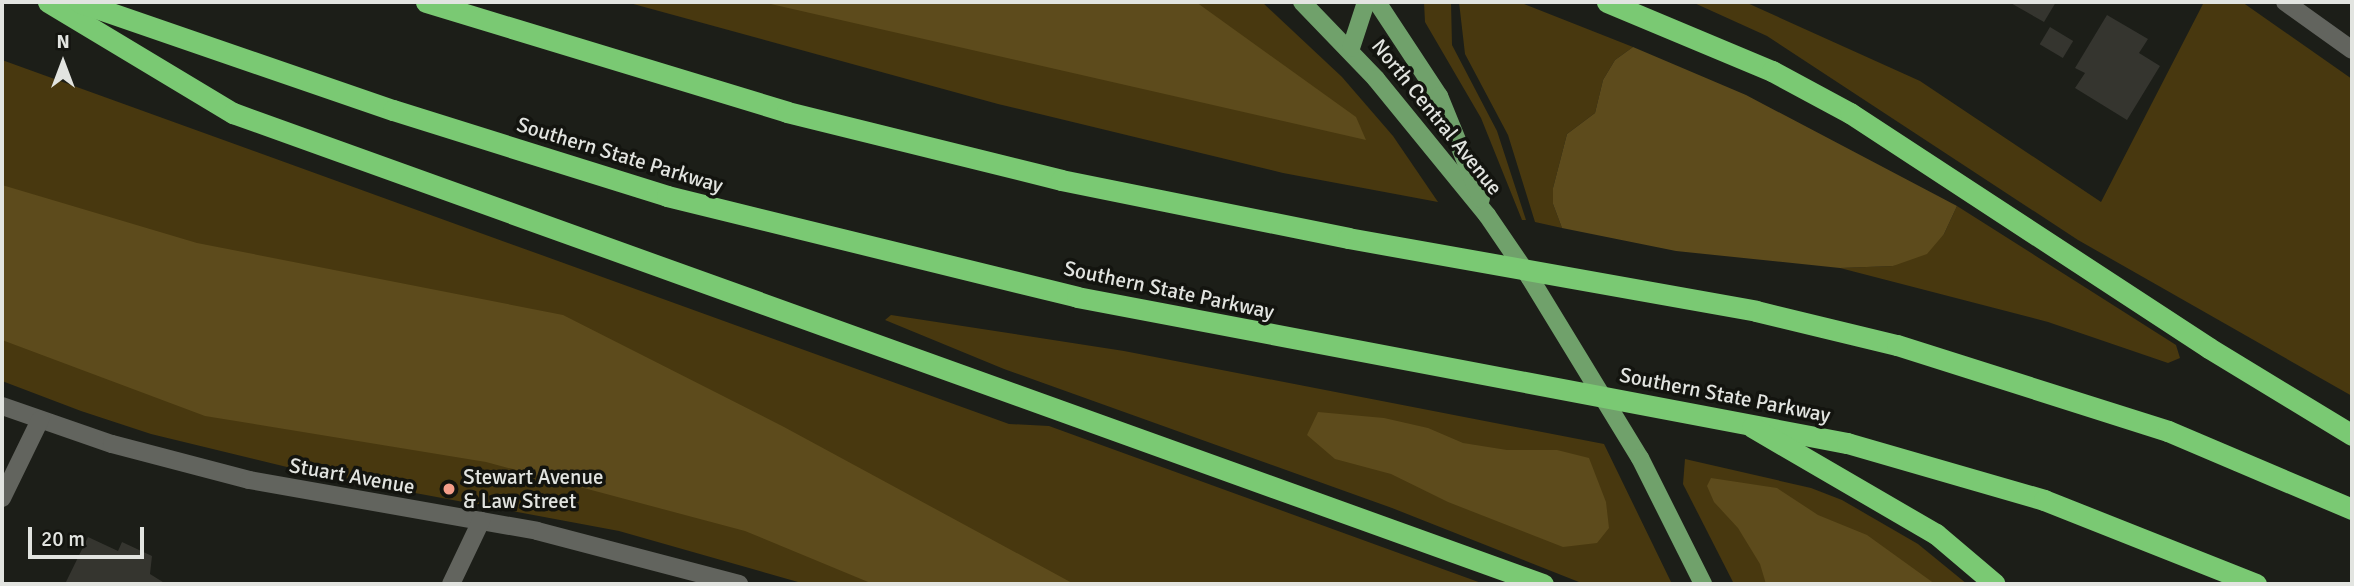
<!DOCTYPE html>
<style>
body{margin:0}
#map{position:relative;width:2354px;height:586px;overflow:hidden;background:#1c1e18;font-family:Signika,sans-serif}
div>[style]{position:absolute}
.green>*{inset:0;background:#48380f}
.forest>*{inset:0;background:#5d4b1c}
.building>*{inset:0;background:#35352f;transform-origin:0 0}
.minor>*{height:18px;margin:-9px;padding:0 9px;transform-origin:9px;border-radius:9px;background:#62645e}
.major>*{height:18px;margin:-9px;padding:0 9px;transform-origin:9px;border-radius:9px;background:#70a16b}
.highway>*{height:21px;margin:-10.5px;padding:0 10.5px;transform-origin:10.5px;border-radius:10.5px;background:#7ac973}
.dots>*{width:19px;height:19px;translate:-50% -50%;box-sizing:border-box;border:4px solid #13140f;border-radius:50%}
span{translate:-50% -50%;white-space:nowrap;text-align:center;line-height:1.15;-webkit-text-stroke:7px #13140f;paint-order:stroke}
.street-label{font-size:21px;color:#e2e4e0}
.poi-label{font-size:21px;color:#e2e4e0}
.left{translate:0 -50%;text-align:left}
.frame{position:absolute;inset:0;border:4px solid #e2e4e0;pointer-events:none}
.north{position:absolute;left:28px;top:28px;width:70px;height:70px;-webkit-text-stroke:5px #13140f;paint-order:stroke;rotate:0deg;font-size:19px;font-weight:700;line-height:28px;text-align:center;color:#e2e4e0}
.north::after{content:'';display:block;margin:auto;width:24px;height:32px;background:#e2e4e0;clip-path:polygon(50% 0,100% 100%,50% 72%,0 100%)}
.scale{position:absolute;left:28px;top:527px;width:116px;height:32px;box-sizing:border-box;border:4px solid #e2e4e0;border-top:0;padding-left:9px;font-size:21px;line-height:24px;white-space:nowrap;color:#e2e4e0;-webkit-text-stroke:5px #13140f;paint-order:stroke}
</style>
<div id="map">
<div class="green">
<div style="clip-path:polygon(626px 2px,1262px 2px,1342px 77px,1393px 136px,1438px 202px,1283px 173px,998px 104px)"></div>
<div style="clip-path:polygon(1424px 2px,1451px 2px,1452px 45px,1497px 131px,1526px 220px,1522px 220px,1481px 118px,1425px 22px)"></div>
<div style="clip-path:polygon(1459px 2px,1519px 2px,1633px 47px,1615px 60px,1603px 80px,1595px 113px,1567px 134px,1553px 188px,1553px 204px,1562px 228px,1535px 222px,1508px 135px,1465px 54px)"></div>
<div style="clip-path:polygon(1692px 2px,1745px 2px,1920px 81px,2101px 202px,2204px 2px,2242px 2px,2352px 79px,2352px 396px,2078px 240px,1767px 36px)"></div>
<div style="clip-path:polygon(2px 60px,1009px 424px,1049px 426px,1484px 584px,805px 584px,619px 531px,324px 476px,151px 434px,81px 411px,2px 381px)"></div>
<div style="clip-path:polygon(1957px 206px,2176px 345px,2180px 358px,2168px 363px,2048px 322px,1840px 268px,1893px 266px,1944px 234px)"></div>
<div style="clip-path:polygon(891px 315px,1124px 351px,1604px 444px,1672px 584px,1584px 584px,1392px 508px,1004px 369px,885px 320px)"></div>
<div style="clip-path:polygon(1685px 459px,1811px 488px,1842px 500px,1918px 544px,1967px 584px,1734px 584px,1683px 484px)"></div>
</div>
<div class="forest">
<div style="clip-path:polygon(762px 2px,1196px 2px,1356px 117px,1366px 140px)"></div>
<div style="clip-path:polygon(1633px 47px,1746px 95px,1957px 206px,1944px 234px,1927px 254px,1893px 266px,1840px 268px,1676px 251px,1562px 228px,1553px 204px,1553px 188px,1567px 134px,1595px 113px,1603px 80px,1615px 60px)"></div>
<div style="clip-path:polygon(2px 185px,197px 243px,563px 315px,784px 427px,1074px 584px,873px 584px,745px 531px,486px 462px,205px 416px,2px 340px)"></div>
<div style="clip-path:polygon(1318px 412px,1384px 418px,1428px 428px,1463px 443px,1507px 450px,1557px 450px,1589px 458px,1606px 502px,1609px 528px,1597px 543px,1563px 547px,1448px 502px,1391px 474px,1335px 459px,1307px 435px)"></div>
<div style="clip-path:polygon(1711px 478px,1777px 488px,1818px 515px,1867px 535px,1935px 584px,1766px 584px,1760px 564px,1738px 528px,1714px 502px,1707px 486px)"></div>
</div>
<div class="building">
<div style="clip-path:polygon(2009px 2px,2056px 2px,2044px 22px)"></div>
<div style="clip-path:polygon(2107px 15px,2148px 39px,2139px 53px,2160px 66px,2127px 120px,2075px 88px,2085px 73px,2075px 68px)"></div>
<div style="left:2050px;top:27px;width:27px;height:20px;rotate:31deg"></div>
<div style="clip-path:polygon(88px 537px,118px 551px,122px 542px,152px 556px,150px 574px,166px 584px,65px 584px)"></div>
</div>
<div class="minor">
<div style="left:2285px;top:2px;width:82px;rotate:35.6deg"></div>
<div style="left:2px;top:406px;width:116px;rotate:19.1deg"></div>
<div style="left:112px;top:444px;width:142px;rotate:14.7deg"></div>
<div style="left:249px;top:480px;width:292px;rotate:10deg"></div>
<div style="left:537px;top:531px;width:209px;rotate:14.7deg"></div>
<div style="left:2px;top:498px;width:87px;rotate:-64deg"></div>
<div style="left:451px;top:584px;width:70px;rotate:-64.5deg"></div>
</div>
<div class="major">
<div style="left:1302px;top:2px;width:107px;rotate:46.1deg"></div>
<div style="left:1376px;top:79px;width:176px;rotate:50.8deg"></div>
<div style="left:1487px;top:215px;width:76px;rotate:55.7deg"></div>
<div style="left:1530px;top:278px;width:211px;rotate:58.6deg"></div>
<div style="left:1640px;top:458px;width:141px;rotate:63.4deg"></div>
<div style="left:1377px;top:2px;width:113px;rotate:56.6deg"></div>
<div style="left:1439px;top:96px;width:111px;rotate:67.8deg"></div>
<div style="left:1351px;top:48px;width:48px;rotate:-71.9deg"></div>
</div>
<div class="highway">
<div style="left:48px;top:2px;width:216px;rotate:31deg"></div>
<div style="left:233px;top:113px;width:1392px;rotate:19.78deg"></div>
<div style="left:79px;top:2px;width:332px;rotate:19deg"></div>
<div style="left:393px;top:110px;width:287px;rotate:17.4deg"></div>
<div style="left:667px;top:196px;width:422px;rotate:13.8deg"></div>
<div style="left:1077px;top:297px;width:784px;rotate:10.74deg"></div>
<div style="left:1847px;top:443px;width:205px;rotate:16.1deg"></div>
<div style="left:2044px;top:500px;width:228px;rotate:21.6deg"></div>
<div style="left:426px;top:2px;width:377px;rotate:16.9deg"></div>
<div style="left:787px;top:112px;width:282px;rotate:13.9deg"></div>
<div style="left:1061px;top:180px;width:293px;rotate:11.4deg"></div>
<div style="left:1348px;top:238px;width:414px;rotate:10.1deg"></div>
<div style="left:1756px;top:311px;width:145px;rotate:13.6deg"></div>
<div style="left:1897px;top:345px;width:284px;rotate:17.6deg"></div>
<div style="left:2168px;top:431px;width:200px;rotate:23deg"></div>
<div style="left:1607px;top:2px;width:179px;rotate:22.7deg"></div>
<div style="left:1772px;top:71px;width:89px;rotate:28.3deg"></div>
<div style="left:1850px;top:113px;width:429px;rotate:33.2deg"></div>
<div style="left:2209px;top:348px;width:167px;rotate:31.3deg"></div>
<div style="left:1752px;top:427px;width:213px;rotate:30.2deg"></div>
<div style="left:1936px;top:534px;width:77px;rotate:40.3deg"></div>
</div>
<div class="dots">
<div style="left:449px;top:489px;background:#f49e8a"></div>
</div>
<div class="street-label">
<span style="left:1437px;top:117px;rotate:51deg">North Central Avenue</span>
<span style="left:620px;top:155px;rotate:17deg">Southern State Parkway</span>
<span style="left:1169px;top:290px;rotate:12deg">Southern State Parkway</span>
<span style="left:1725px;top:395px;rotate:11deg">Southern State Parkway</span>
<span style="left:352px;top:476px;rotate:10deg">Stuart Avenue</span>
</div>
<div class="poi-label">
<span class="left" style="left:463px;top:489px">Stewart Avenue<br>&amp; Law Street</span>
</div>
<div class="frame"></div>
<div class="north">N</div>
<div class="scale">20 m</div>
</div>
